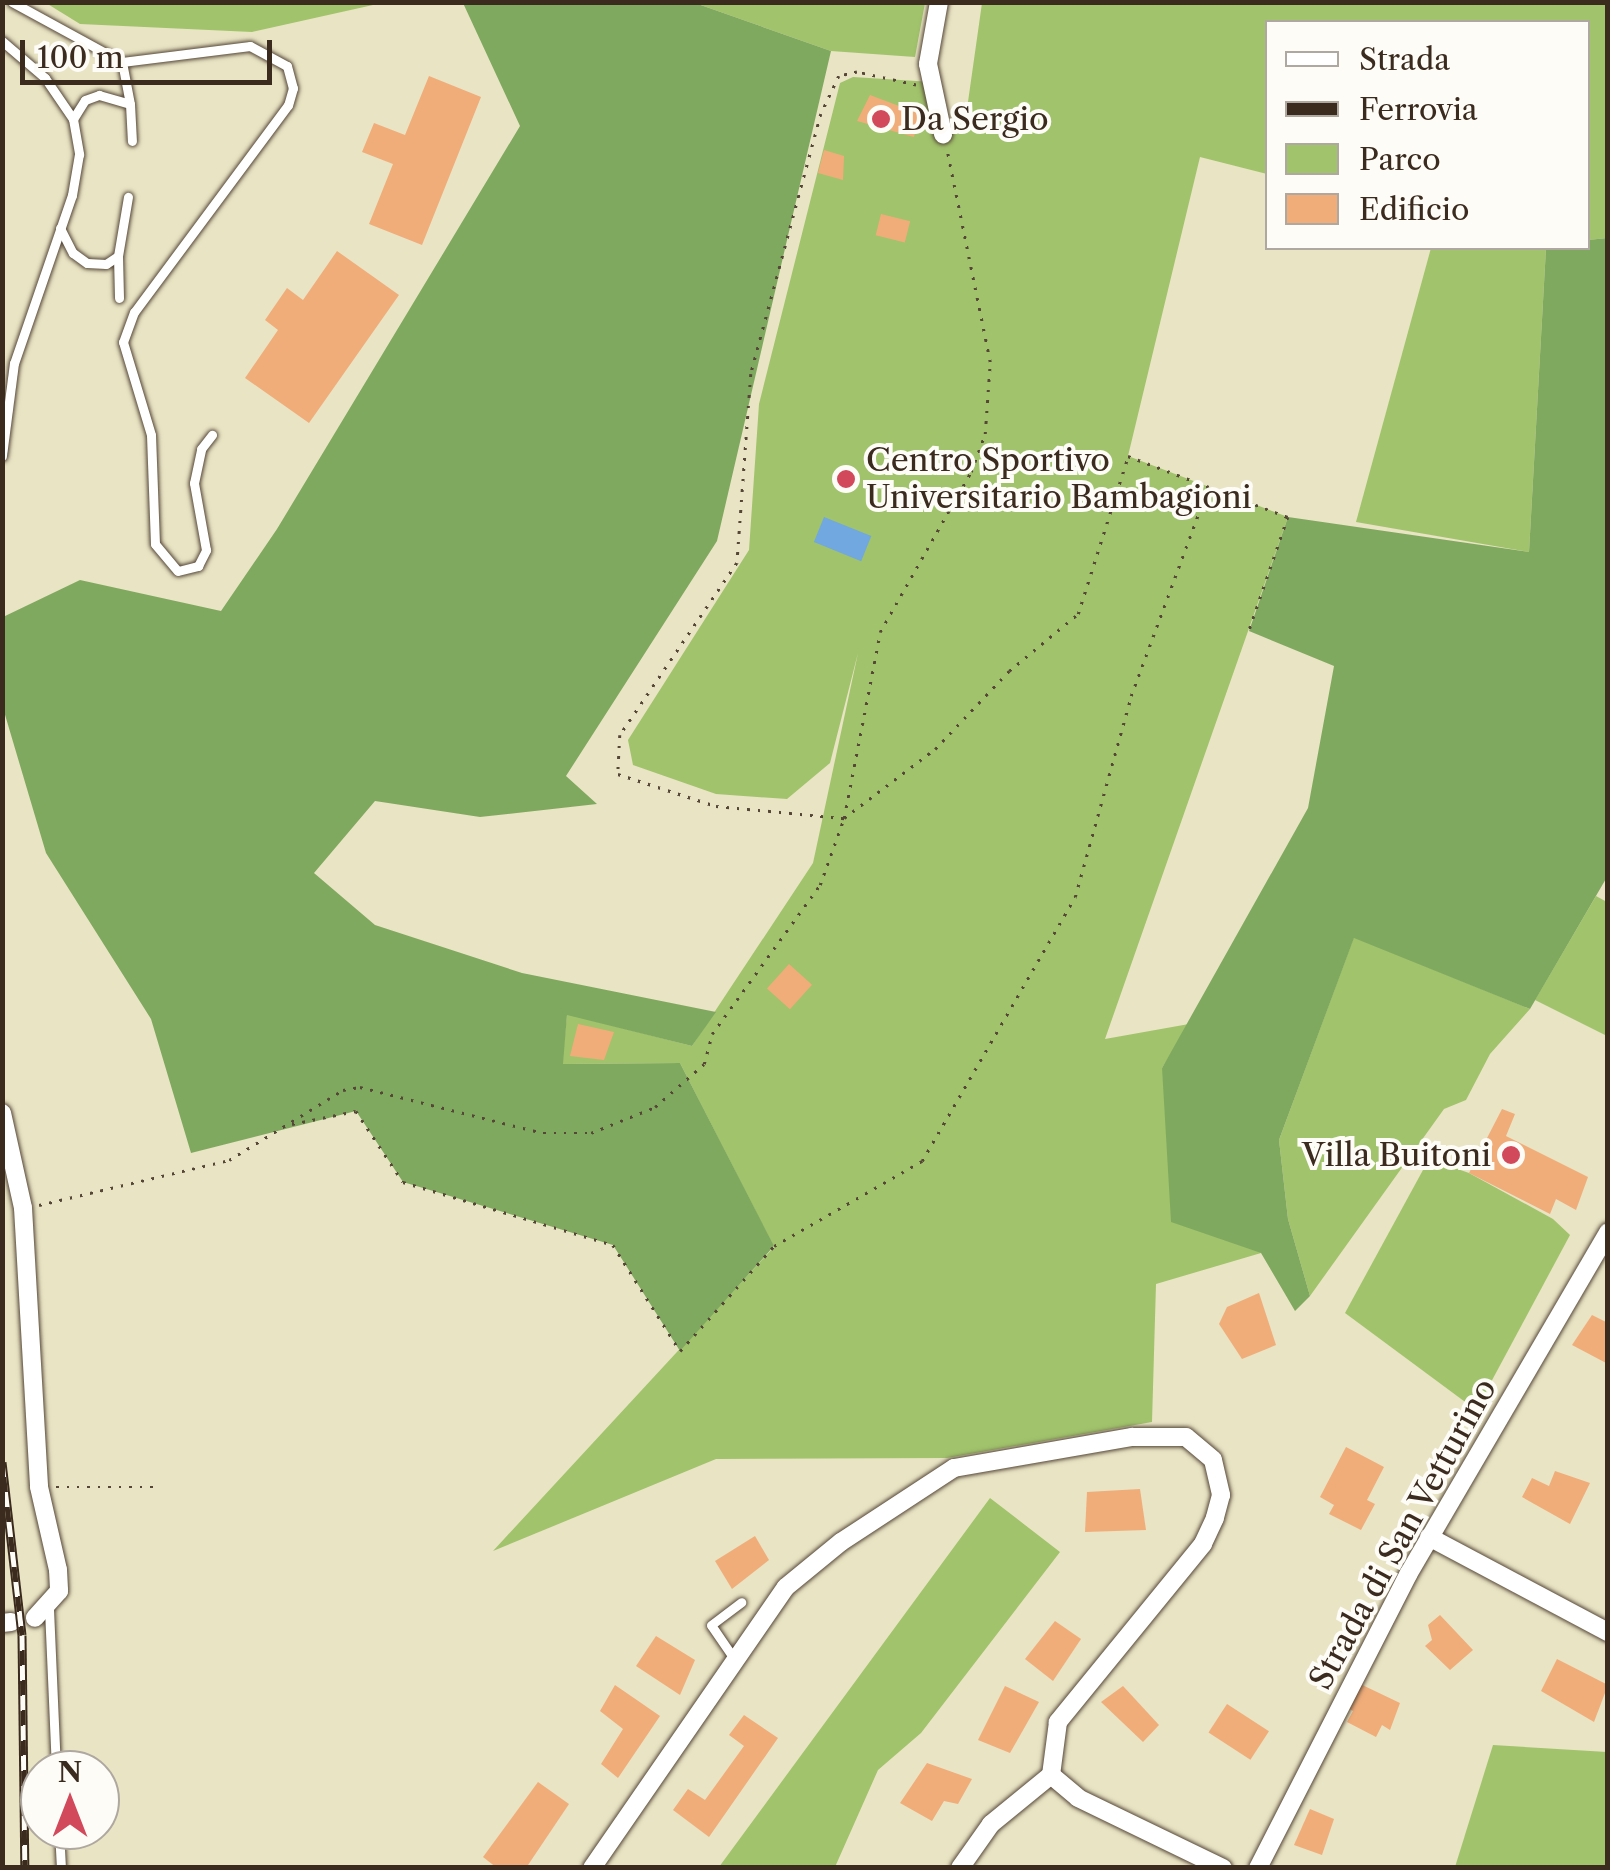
<!DOCTYPE html>
<style>
body{margin:0}
#map{position:relative;width:1610px;height:1870px;overflow:hidden;background:#e9e4c4;font-family:"Libre Caslon Text",serif}
div>[style]{position:absolute}
.green>*{inset:0;background:#a1c36c}
.forest>*{inset:0;background:#80a960}
.water>*{inset:0;background:#70a8df;transform-origin:0 0}
.building>*{inset:0;background:#f0ad7a;transform-origin:0 0}
.path>*{height:2.5px;margin-top:-1.25px;transform-origin:0;background:repeating-linear-gradient(90deg,#554637 0 2.5px,transparent 0 10.5px)}
.roads{filter:drop-shadow(0 0 2px #554637) drop-shadow(0 0 2px #554637)}
.lane>*{height:9px;margin:-4.5px;padding:0 4.5px;transform-origin:4.5px;border-radius:4.5px;background:#fff}
.street>*{height:18px;margin:-9px;padding:0 9px;transform-origin:9px;border-radius:9px;background:#fff}
.rail>*{height:9px;margin-top:-4.5px;transform-origin:0;background:repeating-linear-gradient(90deg,#fdfcf7 0 15px,#3b2a1e 0 30px);box-sizing:border-box;border-block:2px solid #3b2a1e}
.dots>*{width:28px;height:28px;translate:-50% -50%;box-sizing:border-box;border:5px solid #fdfcf7;border-radius:50%}
span{translate:-50% -50%;white-space:nowrap;text-align:center;line-height:1.15;-webkit-text-stroke:8px #fdfcf7;paint-order:stroke}
.poi-label{font-size:32px;color:#3b2a1e}
.left{translate:0 -50%;text-align:left}
.right{translate:-100% -50%;text-align:right}
.street-label{font-size:32px;color:#3b2a1e}
.frame{position:absolute;inset:0;border:5px solid #3b2a1e;pointer-events:none}
.legend{position:absolute;left:1265px;top:20px;width:325px;height:230px;box-sizing:border-box;background:#fdfcf7;border:2px solid #afa8a0;margin:0;padding:12px 18px;list-style:none;font-size:30px;color:#3b2a1e}
.legend li{display:flex;align-items:center;gap:20px;height:50px}
.legend b{width:50px;border:2px solid #afa8a0}
.north{position:absolute;left:20px;top:1750px;width:100px;height:100px;box-sizing:border-box;background:#fdfcf7;border:2px solid #afa8a0;border-radius:50%;rotate:0deg;font-size:28px;font-weight:700;line-height:40px;text-align:center;color:#3b2a1e}
.north::after{content:'';display:block;margin:auto;width:35px;height:45px;background:#d1495b;clip-path:polygon(50% 0,100% 100%,50% 72%,0 100%)}
.scale{position:absolute;left:20px;top:40px;width:252px;height:45px;box-sizing:border-box;border:5px solid #3b2a1e;border-top:0;padding-left:12px;font-size:30px;line-height:35px;white-space:nowrap;color:#3b2a1e;-webkit-text-stroke:8px #fdfcf7;paint-order:stroke}
</style>
<div id="map">
<div class="green">
<div style="clip-path:polygon(46px 3px,382px 3px,252px 32px,80px 24px)"></div>
<div style="clip-path:polygon(695px 3px,925px 3px,915px 57px,831px 51px)"></div>
<div style="clip-path:polygon(982px 3px,1607px 3px,1607px 238px,1588px 240px,1588px 22px,1268px 22px,1267px 174px,1200px 157px,1128px 456px,1288px 517px,1105px 1039px,1189px 1024px,1162px 1068px,1261px 1253px,1156px 1284px,1152px 1422px,947px 1458px,716px 1459px,493px 1551px,774px 1247px,680px 1063px,562px 1064px,567px 1014px,692px 1046px,813px 863px,858px 653px,830px 763px,787px 799px,716px 794px,633px 765px,628px 740px,749px 550px,759px 404px,840px 83px,853px 77px,932px 82px,943px 133px,964px 130px)"></div>
<div style="clip-path:polygon(1431px 248px,1546px 248px,1529px 552px,1356px 522px)"></div>
<div style="clip-path:polygon(1596px 896px,1607px 902px,1607px 1036px,1535px 1000px)"></div>
<div style="clip-path:polygon(1354px 937px,1530px 1009px,1490px 1054px,1466px 1100px,1444px 1109px,1310px 1296px,1288px 1219px,1279px 1140px)"></div>
<div style="clip-path:polygon(1429px 1159px,1469px 1173px,1553px 1219px,1570px 1235px,1476px 1410px,1345px 1313px)"></div>
<div style="clip-path:polygon(990px 1498px,1060px 1552px,921px 1733px,878px 1770px,835px 1867px,719px 1867px)"></div>
<div style="clip-path:polygon(1493px 1745px,1607px 1752px,1607px 1867px,1455px 1867px)"></div>
</div>
<div class="forest">
<div style="clip-path:polygon(463px 3px,695px 3px,831px 51px,717px 541px,566px 776px,597px 804px,480px 817px,375px 801px,314px 873px,375px 925px,522px 973px,716px 1012px,692px 1046px,567px 1015px,563px 1064px,680px 1063px,774px 1246px,680px 1351px,613px 1245px,403px 1182px,356px 1111px,191px 1153px,151px 1019px,46px 853px,3px 708px,3px 617px,80px 580px,221px 611px,277px 529px,520px 126px)"></div>
<div style="clip-path:polygon(1607px 238px,1607px 877px,1530px 1009px,1354px 938px,1279px 1140px,1288px 1219px,1310px 1296px,1295px 1311px,1261px 1253px,1171px 1222px,1162px 1068px,1308px 808px,1334px 666px,1249px 631px,1288px 517px,1529px 552px,1546px 248px,1588px 248px,1588px 240px)"></div>
</div>
<div class="water">
<div style="left:824px;top:517px;width:51px;height:27px;rotate:22deg"></div>
</div>
<div class="building">
<div style="clip-path:polygon(429px 76px,481px 97px,422px 245px,369px 224px,393px 164px,362px 152px,374px 123px,405px 135px)"></div>
<div style="clip-path:polygon(870px 95px,920px 114px,914px 137px,857px 121px)"></div>
<div style="clip-path:polygon(824px 150px,844px 156px,843px 180px,818px 173px)"></div>
<div style="left:881px;top:214px;width:30px;height:22px;rotate:14deg"></div>
<div style="clip-path:polygon(337px 251px,399px 295px,309px 423px,245px 378px,278px 330px,265px 320px,287px 288px,303px 300px)"></div>
<div style="left:789px;top:964px;width:31px;height:33px;rotate:42deg"></div>
<div style="clip-path:polygon(578px 1024px,614px 1032px,604px 1060px,570px 1056px)"></div>
<div style="clip-path:polygon(1502px 1109px,1515px 1114px,1506px 1136px,1588px 1177px,1576px 1210px,1556px 1199px,1550px 1214px,1469px 1173px)"></div>
<div style="clip-path:polygon(1259px 1293px,1276px 1345px,1242px 1359px,1219px 1324px,1227px 1307px)"></div>
<div style="clip-path:polygon(1592px 1315px,1608px 1323px,1608px 1364px,1572px 1345px)"></div>
<div style="clip-path:polygon(1346px 1447px,1384px 1467px,1367px 1500px,1375px 1504px,1361px 1530px,1329px 1514px,1334px 1505px,1320px 1497px)"></div>
<div style="clip-path:polygon(1555px 1471px,1590px 1483px,1570px 1524px,1522px 1497px,1532px 1478px,1549px 1486px)"></div>
<div style="clip-path:polygon(1140px 1489px,1146px 1530px,1085px 1532px,1087px 1492px)"></div>
<div style="clip-path:polygon(755px 1536px,769px 1560px,732px 1589px,715px 1561px)"></div>
<div style="clip-path:polygon(1440px 1615px,1473px 1650px,1450px 1670px,1425px 1646px,1432px 1640px,1428px 1625px)"></div>
<div style="clip-path:polygon(1055px 1621px,1081px 1639px,1053px 1681px,1025px 1659px)"></div>
<div style="clip-path:polygon(656px 1636px,695px 1660px,680px 1695px,636px 1666px)"></div>
<div style="clip-path:polygon(1557px 1659px,1608px 1685px,1594px 1722px,1541px 1691px)"></div>
<div style="clip-path:polygon(1356px 1682px,1400px 1703px,1390px 1730px,1382px 1725px,1376px 1737px,1347px 1722px,1353px 1711px,1344px 1706px)"></div>
<div style="clip-path:polygon(615px 1685px,660px 1716px,618px 1778px,601px 1764px,623px 1729px,600px 1711px)"></div>
<div style="clip-path:polygon(1005px 1686px,1039px 1702px,1010px 1753px,978px 1740px)"></div>
<div style="clip-path:polygon(1123px 1686px,1159px 1725px,1143px 1742px,1101px 1702px)"></div>
<div style="left:1227px;top:1704px;width:50px;height:34px;rotate:33deg"></div>
<div style="clip-path:polygon(744px 1715px,778px 1738px,709px 1837px,673px 1810px,688px 1789px,705px 1800px,744px 1746px,729px 1735px)"></div>
<div style="clip-path:polygon(927px 1763px,972px 1779px,958px 1804px,944px 1801px,932px 1821px,900px 1803px)"></div>
<div style="clip-path:polygon(538px 1782px,569px 1804px,526px 1868px,497px 1868px,483px 1857px)"></div>
<div style="clip-path:polygon(1310px 1809px,1334px 1819px,1322px 1855px,1294px 1845px)"></div>
</div>
<div class="path">
<div style="left:916px;top:85px;width:60px;rotate:-167.6deg"></div>
<div style="left:857px;top:72px;width:18px;rotate:167deg"></div>
<div style="left:839px;top:76px;width:42px;rotate:115.3deg"></div>
<div style="left:821px;top:114px;width:269px;rotate:105.1deg"></div>
<div style="left:751px;top:374px;width:190px;rotate:94.2deg"></div>
<div style="left:737px;top:563px;width:208px;rotate:124.2deg"></div>
<div style="left:620px;top:735px;width:39px;rotate:93deg"></div>
<div style="left:618px;top:774px;width:103px;rotate:18.1deg"></div>
<div style="left:716px;top:806px;width:129px;rotate:5.4deg"></div>
<div style="left:844px;top:818px;width:114px;rotate:-37.2deg"></div>
<div style="left:935px;top:749px;width:108px;rotate:-46.5deg"></div>
<div style="left:1009px;top:671px;width:89px;rotate:-39.6deg"></div>
<div style="left:1078px;top:614px;width:166px;rotate:-72.4deg"></div>
<div style="left:1128px;top:456px;width:171px;rotate:20.9deg"></div>
<div style="left:1288px;top:517px;width:120px;rotate:108.9deg"></div>
<div style="left:292px;top:1124px;width:65px;rotate:-11.5deg"></div>
<div style="left:356px;top:1111px;width:85px;rotate:56.5deg"></div>
<div style="left:403px;top:1182px;width:219px;rotate:16.7deg"></div>
<div style="left:613px;top:1245px;width:125px;rotate:57.7deg"></div>
<div style="left:680px;top:1351px;width:141px;rotate:-48.2deg"></div>
<div style="left:774px;top:1246px;width:171px;rotate:-29.9deg"></div>
<div style="left:922px;top:1161px;width:305px;rotate:-59.9deg"></div>
<div style="left:1075px;top:897px;width:209px;rotate:-74.4deg"></div>
<div style="left:1131px;top:696px;width:222px;rotate:-69.7deg"></div>
<div style="left:39px;top:1205px;width:195px;rotate:-13.3deg"></div>
<div style="left:229px;top:1160px;width:134px;rotate:-31.6deg"></div>
<div style="left:343px;top:1090px;width:17px;rotate:-10deg"></div>
<div style="left:360px;top:1087px;width:189px;rotate:14.1deg"></div>
<div style="left:543px;top:1133px;width:48px"></div>
<div style="left:591px;top:1133px;width:69px;rotate:-22.1deg"></div>
<div style="left:655px;top:1107px;width:65px;rotate:-41.3deg"></div>
<div style="left:704px;top:1064px;width:31px;rotate:-75deg"></div>
<div style="left:712px;top:1034px;width:184px;rotate:-54.1deg"></div>
<div style="left:820px;top:885px;width:71px;rotate:-70.3deg"></div>
<div style="left:844px;top:818px;width:189px;rotate:-79deg"></div>
<div style="left:880px;top:632px;width:184px;rotate:-60.4deg"></div>
<div style="left:971px;top:472px;width:40px;rotate:-69.8deg"></div>
<div style="left:985px;top:434px;width:72px;rotate:-86deg"></div>
<div style="left:990px;top:362px;width:216px;rotate:-101.5deg"></div>
<div style="left:56px;top:1487px;width:104px"></div>
</div>
<div class="roads">
<div class="lane">
<div style="left:12px;top:2px;width:125px;rotate:28.6deg"></div>
<div style="left:122px;top:62px;width:129px;rotate:-7.1deg"></div>
<div style="left:250px;top:46px;width:42px;rotate:28.4deg"></div>
<div style="left:287px;top:66px;width:23px;rotate:75deg"></div>
<div style="left:293px;top:88px;width:18px;rotate:106deg"></div>
<div style="left:288px;top:105px;width:258px;rotate:126.6deg"></div>
<div style="left:134px;top:312px;width:32px;rotate:110deg"></div>
<div style="left:123px;top:342px;width:97px;rotate:73.2deg"></div>
<div style="left:151px;top:435px;width:109px;rotate:87.9deg"></div>
<div style="left:155px;top:544px;width:35px;rotate:50deg"></div>
<div style="left:178px;top:571px;width:21px;rotate:-14deg"></div>
<div style="left:198px;top:566px;width:18px;rotate:-63deg"></div>
<div style="left:206px;top:550px;width:68px;rotate:-100.2deg"></div>
<div style="left:194px;top:483px;width:35px;rotate:-78deg"></div>
<div style="left:201px;top:449px;width:18px;rotate:-52deg"></div>
<div style="left:2px;top:41px;width:57px;rotate:40.7deg"></div>
<div style="left:45px;top:78px;width:50px;rotate:55.7deg"></div>
<div style="left:73px;top:119px;width:36px;rotate:80deg"></div>
<div style="left:79px;top:154px;width:42px;rotate:99.7deg"></div>
<div style="left:72px;top:195px;width:178px;rotate:109deg"></div>
<div style="left:14px;top:363px;width:94px;rotate:97.4deg"></div>
<div style="left:122px;top:62px;width:43px;rotate:79.2deg"></div>
<div style="left:73px;top:119px;width:22px;rotate:-58deg"></div>
<div style="left:85px;top:100px;width:15px;rotate:-20deg"></div>
<div style="left:99px;top:95px;width:32px;rotate:16deg"></div>
<div style="left:130px;top:104px;width:37px;rotate:87deg"></div>
<div style="left:60px;top:228px;width:28px;rotate:63deg"></div>
<div style="left:73px;top:253px;width:17px;rotate:36deg"></div>
<div style="left:87px;top:263px;width:19px;rotate:3deg"></div>
<div style="left:106px;top:264px;width:14px;rotate:-34deg"></div>
<div style="left:118px;top:256px;width:60px;rotate:-80.4deg"></div>
<div style="left:118px;top:256px;width:42px;rotate:88.6deg"></div>
<div style="left:49px;top:1609px;width:161px;rotate:87.5deg"></div>
<div style="left:735px;top:1660px;width:42px;rotate:-124.4deg"></div>
<div style="left:711px;top:1625px;width:38px;rotate:-37deg"></div>
<div style="left:59px;top:1830px;width:38px;rotate:87deg"></div>
</div>
<div class="street">
<div style="left:939px;top:2px;width:63px;rotate:100.1deg"></div>
<div style="left:928px;top:64px;width:72px;rotate:77.9deg"></div>
<div style="left:2px;top:1113px;width:97px;rotate:77.5deg"></div>
<div style="left:23px;top:1208px;width:279px;rotate:86.7deg"></div>
<div style="left:39px;top:1487px;width:85px;rotate:77.1deg"></div>
<div style="left:58px;top:1570px;width:21px;rotate:87deg"></div>
<div style="left:59px;top:1591px;width:36px;rotate:132deg"></div>
<div style="left:1429px;top:1537px;width:203px;rotate:28deg"></div>
<div style="left:2px;top:1623px;width:9px;rotate:-6deg"></div>
<div style="left:592px;top:1868px;width:341px;rotate:-55.4deg"></div>
<div style="left:786px;top:1587px;width:71px;rotate:-39.3deg"></div>
<div style="left:841px;top:1542px;width:135px;rotate:-33.2deg"></div>
<div style="left:954px;top:1468px;width:181px;rotate:-9.9deg"></div>
<div style="left:1132px;top:1437px;width:54px"></div>
<div style="left:1186px;top:1437px;width:35px;rotate:40deg"></div>
<div style="left:1213px;top:1460px;width:36px;rotate:77deg"></div>
<div style="left:1221px;top:1495px;width:24px;rotate:105deg"></div>
<div style="left:1215px;top:1518px;width:29px;rotate:115deg"></div>
<div style="left:1203px;top:1544px;width:230px;rotate:129.2deg"></div>
<div style="left:1058px;top:1722px;width:53px;rotate:97.5deg"></div>
<div style="left:1051px;top:1775px;width:35px;rotate:40deg"></div>
<div style="left:1078px;top:1798px;width:161px;rotate:25.8deg"></div>
<div style="left:960px;top:1868px;width:54px;rotate:-54.8deg"></div>
<div style="left:991px;top:1824px;width:77px;rotate:-39.2deg"></div>
<div style="left:1258px;top:1868px;width:331px;rotate:-62.9deg"></div>
<div style="left:1409px;top:1573px;width:395px;rotate:-59.7deg"></div>
</div>
</div>
<div class="rail">
<div style="left:2px;top:1462px;width:174px;rotate:83.4deg"></div>
<div style="left:22px;top:1635px;width:233px;rotate:89.3deg"></div>
</div>
<div class="dots">
<div style="left:881px;top:119px;background:#d1495b"></div>
<div style="left:846px;top:479px;background:#d1495b"></div>
<div style="left:1511px;top:1155px;background:#d1495b"></div>
</div>
<div class="poi-label">
<span class="left" style="left:901px;top:119px">Da Sergio</span>
<span class="left" style="left:866px;top:479px">Centro Sportivo<br>Universitario Bambagioni</span>
<span class="right" style="left:1491px;top:1155px">Villa Buitoni</span>
</div>
<div class="street-label">
<span style="left:1403px;top:1534px;rotate:-61deg">Strada di San Vetturino</span>
</div>
<div class="frame"></div>
<ul class="legend">
<li><b style="height:12px;background:#fff"></b>Strada</li>
<li><b style="height:12px;background:#3b2a1e"></b>Ferrovia</li>
<li><b style="height:28px;background:#a1c36c"></b>Parco</li>
<li><b style="height:28px;background:#f0ad7a"></b>Edificio</li>
</ul>
<div class="north">N</div>
<div class="scale">100 m</div>
</div>
